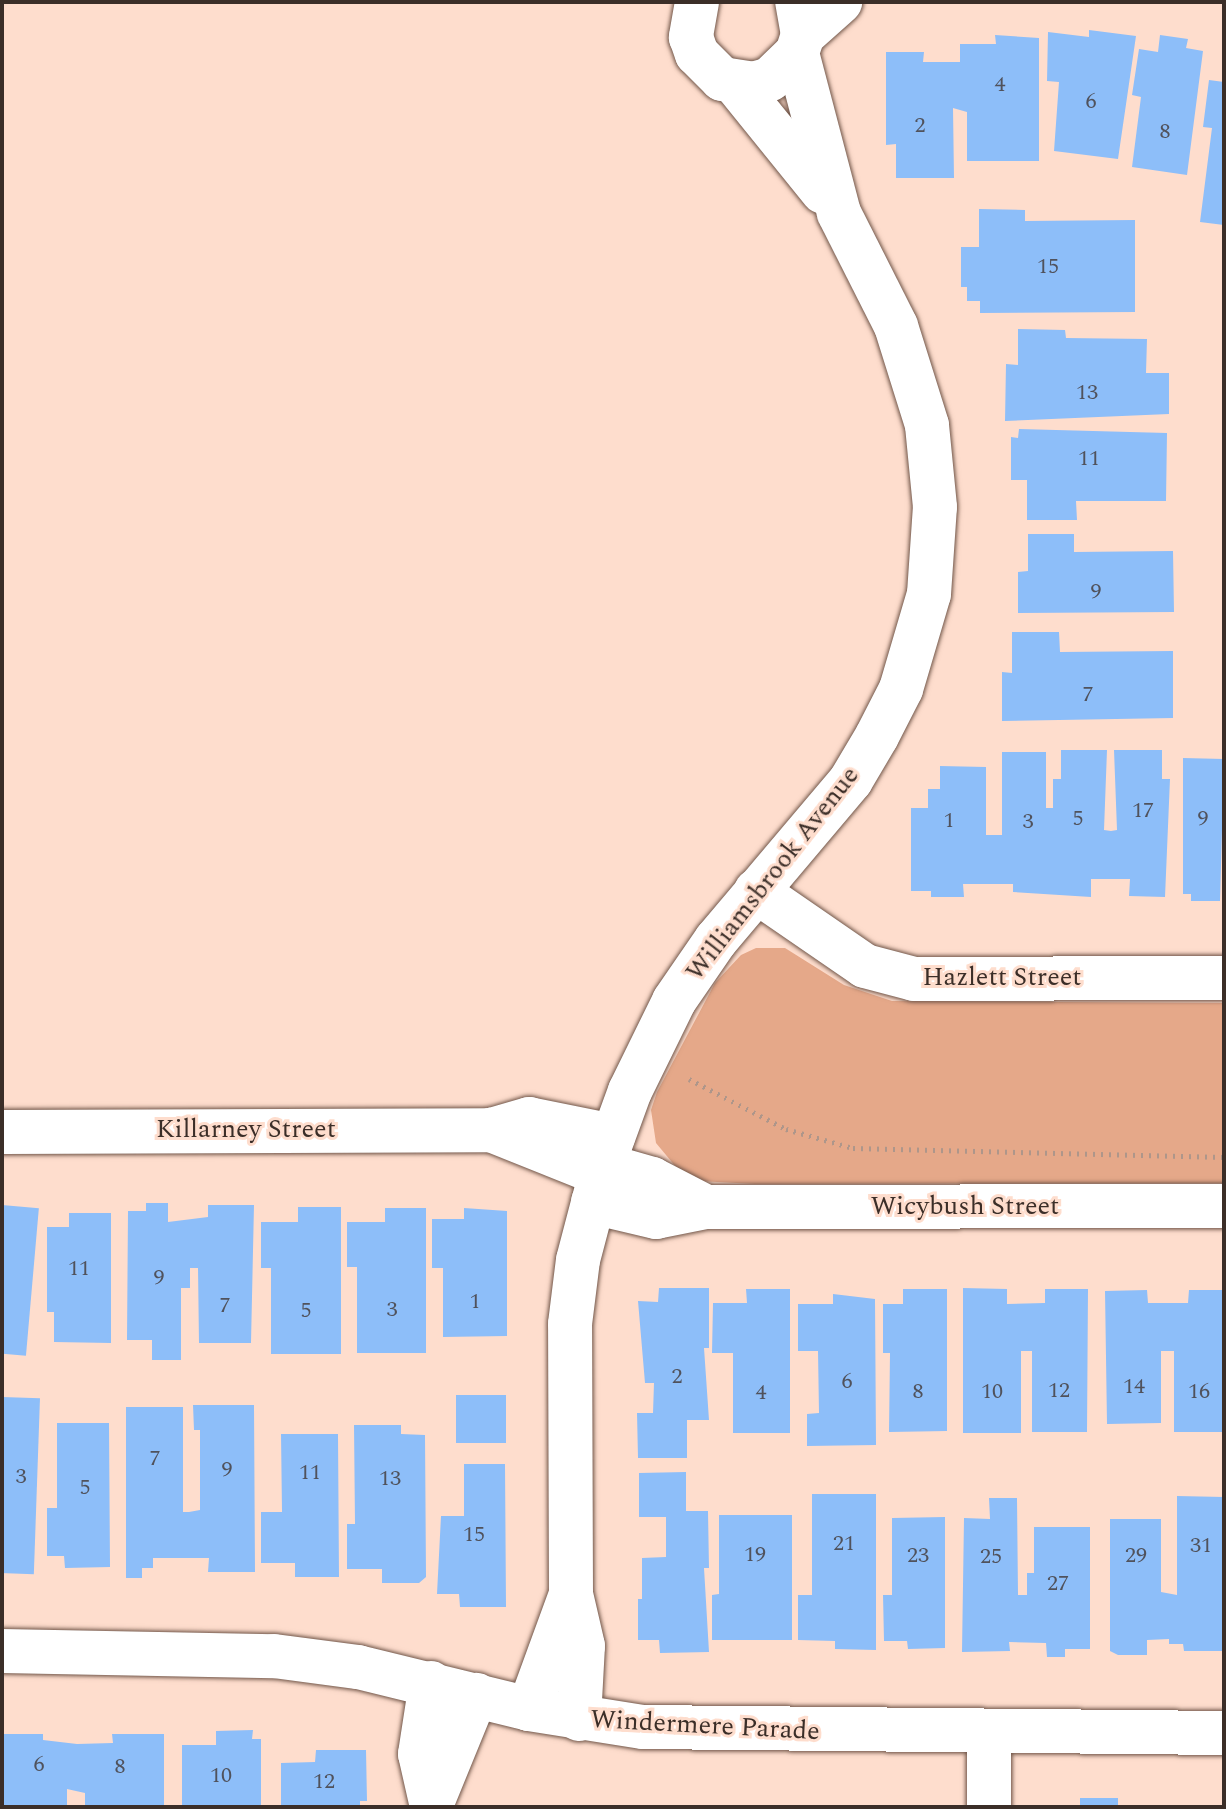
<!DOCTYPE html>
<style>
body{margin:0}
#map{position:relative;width:1226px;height:1809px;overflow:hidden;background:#feddcd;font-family:Spectral,serif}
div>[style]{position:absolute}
.green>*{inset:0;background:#e5a889}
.building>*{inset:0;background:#8dbef9;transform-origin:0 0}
.path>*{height:5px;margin-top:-2.5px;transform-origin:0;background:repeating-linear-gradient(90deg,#ae968a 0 2px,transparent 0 8px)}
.roads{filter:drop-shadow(0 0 2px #715649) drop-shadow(0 0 2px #715649)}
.minor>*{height:44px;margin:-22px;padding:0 22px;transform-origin:22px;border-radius:22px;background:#fff}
span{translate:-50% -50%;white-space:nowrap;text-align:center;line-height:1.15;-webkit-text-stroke:6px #feddcd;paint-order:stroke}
.number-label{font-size:22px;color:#50525c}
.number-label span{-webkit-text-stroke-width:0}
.street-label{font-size:26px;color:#3b2e28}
.frame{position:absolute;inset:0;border:4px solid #3b2e28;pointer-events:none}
</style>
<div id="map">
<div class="green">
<div style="clip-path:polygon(756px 948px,785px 948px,844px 985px,892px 1001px,1224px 1003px,1224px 1183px,755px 1184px,699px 1181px,681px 1173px,656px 1143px,651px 1110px,657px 1092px,715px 983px,741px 955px)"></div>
</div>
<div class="building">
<div style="clip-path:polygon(1089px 30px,1136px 36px,1118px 159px,1054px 151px,1059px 82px,1047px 81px,1048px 32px,1089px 37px)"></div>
<div style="clip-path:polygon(995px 35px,1039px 38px,1039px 161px,967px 161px,967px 112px,953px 108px,954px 178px,896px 178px,896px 144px,886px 145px,886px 52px,924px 52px,923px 62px,960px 62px,960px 44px,996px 44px)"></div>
<div style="clip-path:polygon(1160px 35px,1188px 39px,1186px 48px,1203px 51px,1187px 175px,1132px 167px,1141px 97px,1132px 95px,1139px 49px,1158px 52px)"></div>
<div style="clip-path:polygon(1209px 80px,1224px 82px,1224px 225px,1200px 222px,1212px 128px,1203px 127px)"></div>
<div style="clip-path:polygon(979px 209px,1025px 210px,1025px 221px,1135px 220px,1135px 312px,980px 313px,980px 301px,967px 301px,967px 287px,961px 287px,961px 247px,979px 247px)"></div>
<div style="clip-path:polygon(1018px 329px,1065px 330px,1066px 338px,1147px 339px,1146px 373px,1169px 373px,1169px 414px,1005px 421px,1006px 364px,1018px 365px)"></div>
<div style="clip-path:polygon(1019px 429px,1167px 433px,1166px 501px,1076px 501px,1077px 520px,1027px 520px,1027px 480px,1011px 480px,1011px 437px,1018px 438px)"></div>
<div style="clip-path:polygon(1028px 534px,1074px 534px,1074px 552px,1173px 551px,1174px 612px,1018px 613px,1018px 572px,1028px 571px)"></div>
<div style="clip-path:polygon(1012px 632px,1059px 632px,1060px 652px,1173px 651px,1173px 718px,1002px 721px,1002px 672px,1012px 673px)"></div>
<div style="clip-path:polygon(1061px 750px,1107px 750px,1104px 830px,1111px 831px,1117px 830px,1114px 750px,1162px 750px,1162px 779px,1170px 779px,1165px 897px,1129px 896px,1130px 879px,1091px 879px,1091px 897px,1013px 892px,1013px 884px,963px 884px,964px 897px,931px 897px,931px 891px,911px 891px,911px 808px,928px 808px,928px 789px,940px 789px,940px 766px,986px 767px,986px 835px,1002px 835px,1002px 752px,1046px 752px,1046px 808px,1053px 808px,1053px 779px,1061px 779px)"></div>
<div style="clip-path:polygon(1183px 758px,1224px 759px,1220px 901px,1191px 901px,1191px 894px,1183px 894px)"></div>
<div style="clip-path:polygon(146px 1203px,168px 1203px,168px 1222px,208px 1217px,208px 1205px,254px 1205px,251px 1343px,199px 1343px,198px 1268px,190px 1268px,190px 1288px,181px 1288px,181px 1360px,152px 1360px,152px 1340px,127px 1340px,128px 1211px,146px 1211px)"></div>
<div style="left:2px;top:1205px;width:37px;height:148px;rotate:5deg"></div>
<div style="clip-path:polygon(298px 1207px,341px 1207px,341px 1354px,271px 1354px,271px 1268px,261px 1268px,261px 1222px,298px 1222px)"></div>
<div style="clip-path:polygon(385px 1208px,426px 1208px,426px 1353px,357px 1353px,357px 1267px,347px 1267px,347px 1222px,385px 1222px)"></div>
<div style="clip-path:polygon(464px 1208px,507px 1211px,507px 1336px,443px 1337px,443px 1268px,432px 1268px,432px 1219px,464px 1219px)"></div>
<div style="clip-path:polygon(69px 1213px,111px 1213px,111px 1343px,54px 1342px,54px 1312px,47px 1312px,47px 1227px,69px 1227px)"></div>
<div style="clip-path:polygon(659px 1288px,709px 1288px,709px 1348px,704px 1348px,709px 1420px,687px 1420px,687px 1458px,638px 1458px,637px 1413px,653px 1413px,654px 1383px,645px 1383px,638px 1301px,658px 1302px)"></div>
<div style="clip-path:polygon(963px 1288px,1007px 1289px,1007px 1304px,1045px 1303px,1045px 1289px,1088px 1289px,1087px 1432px,1032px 1432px,1032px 1351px,1021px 1351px,1021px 1433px,963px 1433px)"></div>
<div style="clip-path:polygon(746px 1289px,790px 1289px,790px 1433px,733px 1433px,733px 1353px,712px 1353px,713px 1303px,747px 1303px)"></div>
<div style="clip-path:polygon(903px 1289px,947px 1289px,947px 1431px,889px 1432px,890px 1353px,883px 1353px,883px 1304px,903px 1304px)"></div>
<div style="clip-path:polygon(1147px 1290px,1148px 1303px,1188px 1303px,1189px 1290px,1224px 1290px,1224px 1432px,1174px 1432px,1174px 1351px,1161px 1351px,1161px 1423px,1107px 1424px,1105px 1291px)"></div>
<div style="clip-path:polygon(833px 1294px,875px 1299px,876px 1445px,807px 1446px,807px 1414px,819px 1413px,818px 1351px,798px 1351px,798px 1304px,833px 1304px)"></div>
<div style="left:456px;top:1395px;width:50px;height:48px"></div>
<div style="left:2px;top:1397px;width:38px;height:176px;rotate:2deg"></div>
<div style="clip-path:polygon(193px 1405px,254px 1405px,255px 1572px,208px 1572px,209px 1558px,153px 1558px,153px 1568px,142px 1568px,142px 1578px,126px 1578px,126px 1407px,183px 1407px,183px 1512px,189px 1512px,200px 1510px,200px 1430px,194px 1430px)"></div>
<div style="clip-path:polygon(57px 1423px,109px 1423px,110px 1567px,65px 1568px,64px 1556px,47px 1556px,47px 1508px,57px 1508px)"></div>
<div style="clip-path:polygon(354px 1425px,401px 1425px,401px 1434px,425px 1435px,426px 1577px,419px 1583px,382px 1583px,382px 1569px,347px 1569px,347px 1524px,355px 1524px)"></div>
<div style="clip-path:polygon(281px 1434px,338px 1434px,339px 1577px,295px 1577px,295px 1563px,261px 1563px,261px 1512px,282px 1512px)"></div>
<div style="clip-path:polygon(464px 1464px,505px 1464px,506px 1607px,460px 1607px,459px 1594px,437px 1594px,441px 1516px,464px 1516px)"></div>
<div style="clip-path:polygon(686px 1472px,686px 1511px,708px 1511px,709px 1568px,704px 1568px,709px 1652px,660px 1653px,659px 1640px,638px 1640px,638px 1599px,642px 1599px,642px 1558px,666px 1557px,666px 1517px,639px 1517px,639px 1473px)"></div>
<div style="clip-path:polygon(812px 1494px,876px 1494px,876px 1650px,835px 1649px,835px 1641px,798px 1640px,798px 1595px,812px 1595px)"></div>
<div style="clip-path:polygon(1177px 1496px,1224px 1497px,1224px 1651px,1184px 1651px,1183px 1644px,1169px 1644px,1169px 1639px,1147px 1640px,1147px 1655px,1118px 1655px,1110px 1651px,1110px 1519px,1161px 1519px,1161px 1592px,1177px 1595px)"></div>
<div style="clip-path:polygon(989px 1498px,1017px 1498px,1018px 1595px,1027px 1595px,1027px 1573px,1034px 1573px,1034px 1527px,1090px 1527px,1090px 1649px,1065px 1649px,1065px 1657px,1047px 1657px,1046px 1643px,1009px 1642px,1010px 1651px,962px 1652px,964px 1518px,990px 1519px)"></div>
<div style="clip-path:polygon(719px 1515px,792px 1515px,792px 1640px,712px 1640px,712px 1595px,719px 1594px)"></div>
<div style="clip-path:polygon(945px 1517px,945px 1648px,908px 1649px,907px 1641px,884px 1641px,883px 1595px,892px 1595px,892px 1518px)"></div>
<div style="clip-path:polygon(253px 1730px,252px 1739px,261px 1739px,261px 1807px,182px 1807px,182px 1745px,216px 1745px,216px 1731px)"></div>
<div style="clip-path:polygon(2px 1734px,43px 1734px,43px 1740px,77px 1744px,113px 1743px,112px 1734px,164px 1734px,164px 1807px,85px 1807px,85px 1793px,67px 1789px,67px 1807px,2px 1807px)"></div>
<div style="clip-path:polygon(316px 1750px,366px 1750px,367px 1801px,360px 1801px,360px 1807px,281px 1807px,281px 1763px,315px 1762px)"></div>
<div style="left:1118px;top:1798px;width:9px;height:38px;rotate:90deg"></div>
</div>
<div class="path">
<div style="left:689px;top:1079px;width:109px;rotate:27.3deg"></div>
<div style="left:786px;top:1129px;width:70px;rotate:15.8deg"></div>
<div style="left:853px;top:1148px;width:371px;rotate:1.4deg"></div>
</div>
<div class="roads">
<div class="minor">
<div style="left:697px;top:2px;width:36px;rotate:100deg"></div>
<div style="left:691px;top:37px;width:18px;rotate:71deg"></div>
<div style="left:697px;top:54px;width:35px;rotate:45deg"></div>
<div style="left:722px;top:79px;width:31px;rotate:9deg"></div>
<div style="left:753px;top:84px;width:18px;rotate:-16deg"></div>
<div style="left:770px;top:79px;width:37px;rotate:-44deg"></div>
<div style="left:797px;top:53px;width:19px;rotate:-72deg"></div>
<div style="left:803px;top:35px;width:34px;rotate:-100deg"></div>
<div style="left:803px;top:35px;width:50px;rotate:-41.7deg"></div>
<div style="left:734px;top:82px;width:141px;rotate:51deg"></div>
<div style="left:756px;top:891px;width:132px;rotate:34.5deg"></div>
<div style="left:865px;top:966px;width:51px;rotate:14.9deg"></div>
<div style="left:914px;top:979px;width:310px;rotate:-0.2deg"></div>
<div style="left:491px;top:1130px;width:118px;rotate:21.8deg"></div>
<div style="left:2px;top:1132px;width:489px;rotate:-0.2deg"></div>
<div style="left:491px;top:1130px;width:40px;rotate:-16deg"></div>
<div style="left:529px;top:1119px;width:86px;rotate:11.4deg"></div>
<div style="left:603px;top:1165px;width:51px;rotate:15.9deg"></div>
<div style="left:652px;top:1179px;width:61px;rotate:27.4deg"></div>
<div style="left:593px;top:1202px;width:65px;rotate:13.4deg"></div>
<div style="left:656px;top:1217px;width:51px;rotate:-11.3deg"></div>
<div style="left:706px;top:1207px;width:518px;rotate:-0.11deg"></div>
<div style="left:2px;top:1651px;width:272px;rotate:1.1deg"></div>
<div style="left:274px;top:1656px;width:85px;rotate:7.5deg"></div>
<div style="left:358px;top:1667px;width:176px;rotate:13.8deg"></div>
<div style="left:529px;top:1709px;width:115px;rotate:9deg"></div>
<div style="left:643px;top:1727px;width:581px;rotate:0.59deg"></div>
<div style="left:431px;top:1683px;width:72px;rotate:98.8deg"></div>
<div style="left:420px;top:1754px;width:54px;rotate:77.2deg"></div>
<div style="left:529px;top:1709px;width:122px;rotate:-69.9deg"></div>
<div style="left:579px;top:1719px;width:73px;rotate:-86.9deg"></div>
<div style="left:583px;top:1646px;width:53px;rotate:-103deg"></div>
<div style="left:571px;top:1594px;width:270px;rotate:-90.2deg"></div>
<div style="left:570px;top:1324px;width:64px;rotate:-82.9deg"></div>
<div style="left:578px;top:1260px;width:98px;rotate:-75.3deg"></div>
<div style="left:603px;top:1165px;width:79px;rotate:-70deg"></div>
<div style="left:630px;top:1091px;width:100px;rotate:-63.9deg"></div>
<div style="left:674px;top:1001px;width:74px;rotate:-55.5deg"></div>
<div style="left:716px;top:940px;width:209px;rotate:-49.8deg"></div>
<div style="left:851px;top:780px;width:51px;rotate:-59.4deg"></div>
<div style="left:877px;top:736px;width:53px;rotate:-62.9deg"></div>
<div style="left:901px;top:689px;width:99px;rotate:-73.6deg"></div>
<div style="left:929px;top:594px;width:87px;rotate:-86.1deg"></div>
<div style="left:935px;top:507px;width:82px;rotate:-95.6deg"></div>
<div style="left:927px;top:425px;width:104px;rotate:-107.4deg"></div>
<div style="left:896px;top:326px;width:127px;rotate:-116.8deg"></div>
<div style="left:839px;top:213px;width:165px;rotate:-104.7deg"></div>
<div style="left:989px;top:1735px;width:72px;rotate:90deg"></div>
<div style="left:432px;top:1803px;width:117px;rotate:-67.8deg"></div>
</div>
</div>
<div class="number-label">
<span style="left:1000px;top:85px">4</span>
<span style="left:1091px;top:102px">6</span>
<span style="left:920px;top:126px">2</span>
<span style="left:1165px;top:132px">8</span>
<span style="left:1048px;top:267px">15</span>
<span style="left:1087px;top:393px">13</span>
<span style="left:1089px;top:459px">11</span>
<span style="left:1096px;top:592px">9</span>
<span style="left:1088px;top:695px">7</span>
<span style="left:1143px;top:811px">17</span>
<span style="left:1078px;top:819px">5</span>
<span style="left:1203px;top:819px">9</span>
<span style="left:949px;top:821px">1</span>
<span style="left:1028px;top:822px">3</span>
<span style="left:79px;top:1269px">11</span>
<span style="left:159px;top:1278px">9</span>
<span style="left:475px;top:1302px">1</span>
<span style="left:225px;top:1306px">7</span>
<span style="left:392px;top:1310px">3</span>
<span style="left:306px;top:1311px">5</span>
<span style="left:677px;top:1377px">2</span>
<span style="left:847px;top:1382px">6</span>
<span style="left:1134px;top:1387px">14</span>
<span style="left:1059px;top:1391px">12</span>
<span style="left:918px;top:1392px">8</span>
<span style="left:992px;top:1392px">10</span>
<span style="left:1199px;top:1392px">16</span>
<span style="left:761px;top:1393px">4</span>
<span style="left:155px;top:1459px">7</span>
<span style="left:227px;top:1470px">9</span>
<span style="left:310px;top:1473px">11</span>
<span style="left:21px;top:1477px">3</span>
<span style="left:390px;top:1479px">13</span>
<span style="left:85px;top:1488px">5</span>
<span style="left:474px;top:1535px">15</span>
<span style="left:844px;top:1544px">21</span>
<span style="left:1201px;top:1546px">31</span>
<span style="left:755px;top:1555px">19</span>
<span style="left:918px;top:1556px">23</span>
<span style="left:1136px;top:1556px">29</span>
<span style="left:991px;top:1557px">25</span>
<span style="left:1058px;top:1584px">27</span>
<span style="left:39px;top:1765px">6</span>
<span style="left:120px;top:1767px">8</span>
<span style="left:221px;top:1776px">10</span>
<span style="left:324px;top:1782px">12</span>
</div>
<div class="street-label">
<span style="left:773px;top:874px;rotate:-52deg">Williamsbrook Avenue</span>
<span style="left:1002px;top:978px">Hazlett Street</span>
<span style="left:246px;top:1130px">Killarney Street</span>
<span style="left:965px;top:1207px">Wicybush Street</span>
<span style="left:705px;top:1726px;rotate:3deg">Windermere Parade</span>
</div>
<div class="frame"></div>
</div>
